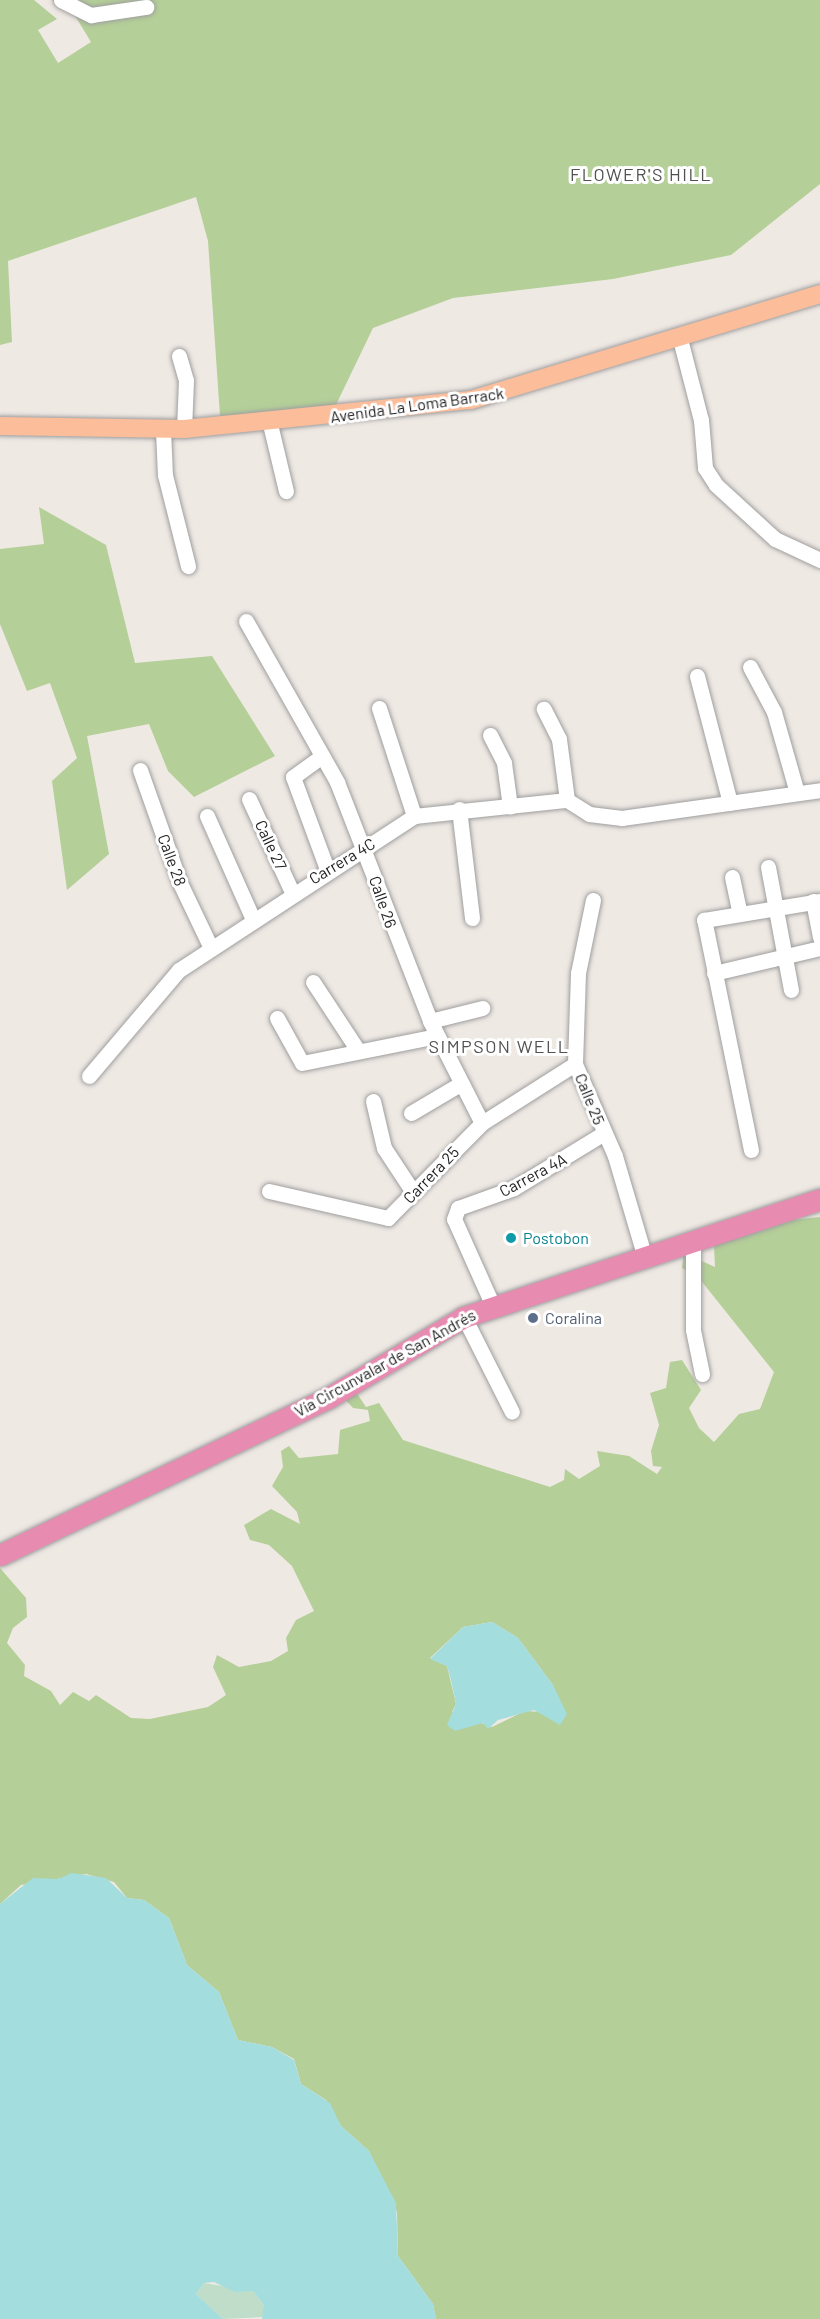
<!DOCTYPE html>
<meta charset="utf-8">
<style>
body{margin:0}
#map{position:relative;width:820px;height:2319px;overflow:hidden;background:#efe9e4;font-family:Barlow,sans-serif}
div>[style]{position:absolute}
.forest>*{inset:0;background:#b4cf98}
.wetland>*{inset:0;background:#c0ddc9}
.water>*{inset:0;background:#a4dddd}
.roads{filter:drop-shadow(0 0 2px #9f9f9f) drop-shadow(0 0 2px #9f9f9f)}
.minor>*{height:15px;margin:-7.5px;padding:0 7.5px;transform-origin:7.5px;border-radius:7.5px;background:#fff}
.major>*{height:18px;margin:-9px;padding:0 9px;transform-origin:9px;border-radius:9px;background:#fcbd9b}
.highway>*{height:21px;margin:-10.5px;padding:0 10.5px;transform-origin:10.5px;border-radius:10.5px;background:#e78bb0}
.dots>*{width:16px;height:16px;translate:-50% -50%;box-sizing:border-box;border:3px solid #fff;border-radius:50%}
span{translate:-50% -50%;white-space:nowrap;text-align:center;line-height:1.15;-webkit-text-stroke:6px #fff;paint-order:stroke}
.street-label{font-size:16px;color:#1e1e1e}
.culture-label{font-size:16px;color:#0d838f}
.left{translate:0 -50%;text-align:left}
.service-label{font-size:16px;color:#4e5e75}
.neighbourhood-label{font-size:18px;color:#515151;letter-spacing:1.5px}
</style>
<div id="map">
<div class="forest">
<div style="clip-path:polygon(0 0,34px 0,57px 19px,38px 30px,58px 63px,91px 42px,74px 14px,52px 0,820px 0,820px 184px,731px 255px,613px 279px,453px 298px,373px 328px,334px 409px,220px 416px,208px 241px,196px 197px,8px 261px,12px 342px,0 345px)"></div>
<div style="clip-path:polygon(39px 507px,106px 545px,135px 663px,212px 656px,275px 756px,194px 797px,168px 771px,149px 724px,87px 736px,109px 854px,67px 890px,52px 781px,77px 758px,50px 683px,27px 691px,0 624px,0 549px,44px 544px)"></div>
<div style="clip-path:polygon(evenodd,820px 1217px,820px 2319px,436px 2319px,433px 2304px,398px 2256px,397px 2212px,369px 2151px,341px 2126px,326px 2100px,301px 2084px,294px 2059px,272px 2047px,238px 2040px,219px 1992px,187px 1965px,169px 1918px,144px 1900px,127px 1898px,114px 1882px,86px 1874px,21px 1885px,0 1904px,0 1568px,26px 1598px,27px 1617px,13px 1628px,7px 1643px,25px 1665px,24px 1676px,51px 1691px,60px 1705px,73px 1692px,89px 1701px,96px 1695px,131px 1718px,150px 1719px,208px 1707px,226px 1695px,213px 1667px,217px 1655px,239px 1667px,271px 1661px,288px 1651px,286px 1638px,296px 1620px,314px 1611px,292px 1566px,269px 1545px,250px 1540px,244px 1525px,271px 1509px,300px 1524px,297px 1512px,272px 1486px,283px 1467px,281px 1451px,289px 1446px,299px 1458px,338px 1454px,340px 1430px,370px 1421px,368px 1410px,353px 1408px,342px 1396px,354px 1389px,366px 1407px,379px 1403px,403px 1440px,550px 1487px,564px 1480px,565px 1469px,579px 1479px,600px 1466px,597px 1451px,629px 1456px,657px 1474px,662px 1467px,653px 1466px,651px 1451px,659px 1425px,650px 1393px,666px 1388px,670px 1362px,682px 1360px,701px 1390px,689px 1408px,699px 1428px,714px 1442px,739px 1414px,760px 1409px,774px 1372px,699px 1278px,682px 1268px,684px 1253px,715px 1267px,714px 1246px,782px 1221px,820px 1217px,492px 1622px,518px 1638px,553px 1685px,561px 1708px,552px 1720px,543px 1712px,525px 1711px,492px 1727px,452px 1712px,456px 1704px,447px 1666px,430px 1658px,463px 1627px,492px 1622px)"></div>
</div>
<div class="wetland">
<div style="clip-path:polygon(204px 2283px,253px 2291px,264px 2305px,264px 2317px,223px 2319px,196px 2294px)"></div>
</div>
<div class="water">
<div style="clip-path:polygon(492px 1622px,518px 1638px,553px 1685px,567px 1714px,560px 1725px,534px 1710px,498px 1720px,488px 1729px,483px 1723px,455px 1731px,447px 1725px,456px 1704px,451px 1680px,447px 1666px,430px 1659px,463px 1627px)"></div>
<div style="clip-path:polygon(72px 1873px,106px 1878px,127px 1898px,144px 1900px,169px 1918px,187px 1965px,219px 1992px,238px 2040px,272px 2047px,294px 2060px,301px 2084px,330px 2103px,341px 2126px,369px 2151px,396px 2203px,398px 2256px,433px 2304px,436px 2319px,262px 2319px,264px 2305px,253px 2291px,235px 2292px,214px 2282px,204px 2283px,196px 2294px,223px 2319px,0 2319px,0 1904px,33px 1878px,58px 1879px)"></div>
</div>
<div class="roads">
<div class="minor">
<div style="left:61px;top:0;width:34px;rotate:27deg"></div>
<div style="left:91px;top:15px;width:56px;rotate:-8.3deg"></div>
<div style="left:680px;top:339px;width:84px;rotate:75.5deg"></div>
<div style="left:701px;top:420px;width:48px;rotate:85.2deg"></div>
<div style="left:705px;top:468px;width:20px;rotate:57deg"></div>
<div style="left:716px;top:485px;width:80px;rotate:42.5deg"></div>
<div style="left:775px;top:539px;width:50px;rotate:25deg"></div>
<div style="left:179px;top:356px;width:25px;rotate:74deg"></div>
<div style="left:186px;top:380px;width:49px;rotate:92.3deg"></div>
<div style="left:270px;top:424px;width:69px;rotate:76.6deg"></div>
<div style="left:163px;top:430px;width:45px;rotate:87.5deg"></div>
<div style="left:165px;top:475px;width:94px;rotate:75.8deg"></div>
<div style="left:246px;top:621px;width:185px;rotate:60.5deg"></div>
<div style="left:337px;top:782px;width:256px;rotate:68.7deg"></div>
<div style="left:430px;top:1021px;width:114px;rotate:63deg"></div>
<div style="left:750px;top:667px;width:51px;rotate:61.9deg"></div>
<div style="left:774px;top:712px;width:84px;rotate:74.1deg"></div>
<div style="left:697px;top:676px;width:131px;rotate:75.4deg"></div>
<div style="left:379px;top:708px;width:114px;rotate:72deg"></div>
<div style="left:490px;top:735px;width:31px;rotate:63deg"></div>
<div style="left:504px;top:763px;width:44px;rotate:82.2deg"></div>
<div style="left:322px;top:756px;width:36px;rotate:144deg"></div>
<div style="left:293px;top:777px;width:98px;rotate:69.7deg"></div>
<div style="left:140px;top:770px;width:120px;rotate:70.5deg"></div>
<div style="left:180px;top:883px;width:72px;rotate:64.5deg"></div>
<div style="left:249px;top:799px;width:102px;rotate:65.2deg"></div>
<div style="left:567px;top:800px;width:26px;rotate:32deg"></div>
<div style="left:589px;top:814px;width:33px;rotate:7deg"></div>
<div style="left:622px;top:818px;width:200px;rotate:-8deg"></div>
<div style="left:459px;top:809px;width:110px;rotate:83.2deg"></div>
<div style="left:207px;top:816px;width:111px;rotate:66deg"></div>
<div style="left:768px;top:867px;width:125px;rotate:79.4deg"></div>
<div style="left:732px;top:877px;width:35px;rotate:78deg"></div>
<div style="left:593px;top:900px;width:75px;rotate:101.6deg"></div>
<div style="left:578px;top:973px;width:91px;rotate:91.9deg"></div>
<div style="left:575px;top:1064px;width:100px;rotate:66.5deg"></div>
<div style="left:615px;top:1156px;width:106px;rotate:73.6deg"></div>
<div style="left:813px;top:901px;width:37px;rotate:79deg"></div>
<div style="left:714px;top:973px;width:109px;rotate:-13.3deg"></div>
<div style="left:313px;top:982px;width:80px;rotate:56.7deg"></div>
<div style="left:277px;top:1018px;width:51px;rotate:60.9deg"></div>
<div style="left:302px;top:1063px;width:138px;rotate:-11.3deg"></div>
<div style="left:430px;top:1021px;width:54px;rotate:-14deg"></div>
<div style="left:89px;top:1076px;width:139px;rotate:-49.7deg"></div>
<div style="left:179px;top:970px;width:281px;rotate:-33.2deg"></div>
<div style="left:414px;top:816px;width:154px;rotate:-6deg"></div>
<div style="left:567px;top:800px;width:62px;rotate:-97.5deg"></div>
<div style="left:559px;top:739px;width:34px;rotate:-117deg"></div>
<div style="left:373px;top:1101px;width:48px;rotate:76.8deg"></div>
<div style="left:384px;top:1148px;width:53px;rotate:56.6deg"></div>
<div style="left:411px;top:1113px;width:57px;rotate:-30.6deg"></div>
<div style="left:751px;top:1150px;width:235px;rotate:-101.5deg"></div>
<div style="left:704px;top:920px;width:118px;rotate:-9.3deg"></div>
<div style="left:269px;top:1191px;width:122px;rotate:12.8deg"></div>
<div style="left:388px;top:1218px;width:134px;rotate:-45.3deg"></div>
<div style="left:482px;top:1123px;width:110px;rotate:-32.4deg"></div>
<div style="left:693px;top:1242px;width:88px;rotate:90deg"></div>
<div style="left:693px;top:1330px;width:45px;rotate:78.4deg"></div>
<div style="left:493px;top:1306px;width:95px;rotate:-114.1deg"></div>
<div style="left:454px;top:1219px;width:12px;rotate:-70deg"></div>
<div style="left:458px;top:1208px;width:59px;rotate:-19.7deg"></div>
<div style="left:514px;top:1188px;width:105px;rotate:-31.4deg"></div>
<div style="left:464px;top:1317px;width:106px;rotate:63.2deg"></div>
</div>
<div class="major">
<div style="left:0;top:426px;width:184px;rotate:0.9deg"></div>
<div style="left:184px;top:429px;width:288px;rotate:-5.8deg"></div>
<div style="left:471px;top:400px;width:365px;rotate:-16.9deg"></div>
</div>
<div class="highway">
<div style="left:0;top:1555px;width:364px;rotate:-25.6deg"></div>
<div style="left:328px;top:1398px;width:158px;rotate:-30.8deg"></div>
<div style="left:464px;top:1317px;width:375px;rotate:-18.3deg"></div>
</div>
</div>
<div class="dots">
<div style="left:511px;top:1238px;background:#0f9aa8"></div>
<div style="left:533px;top:1318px;background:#5c6f8a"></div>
</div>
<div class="street-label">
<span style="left:417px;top:405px;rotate:-8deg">Avenida La Loma Barrack</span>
<span style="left:271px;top:845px;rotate:65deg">Calle 27</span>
<span style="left:172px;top:860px;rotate:70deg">Calle 28</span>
<span style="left:342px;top:861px;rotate:-31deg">Carrera 4C</span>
<span style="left:383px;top:902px;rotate:71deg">Calle 26</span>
<span style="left:590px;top:1099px;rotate:68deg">Calle 25</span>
<span style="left:431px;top:1175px;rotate:-46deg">Carrera 25</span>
<span style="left:533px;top:1175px;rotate:-28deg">Carrera 4A</span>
<span style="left:385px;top:1363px;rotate:-29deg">Vía Circunvalar de San Andrés</span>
</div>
<div class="culture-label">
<span class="left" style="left:523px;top:1238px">Postobon</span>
</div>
<div class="service-label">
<span class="left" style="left:545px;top:1318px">Coralina</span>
</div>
<div class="neighbourhood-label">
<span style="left:641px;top:174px">FLOWER'S HILL</span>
<span style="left:499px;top:1046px">SIMPSON WELL</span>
</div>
</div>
